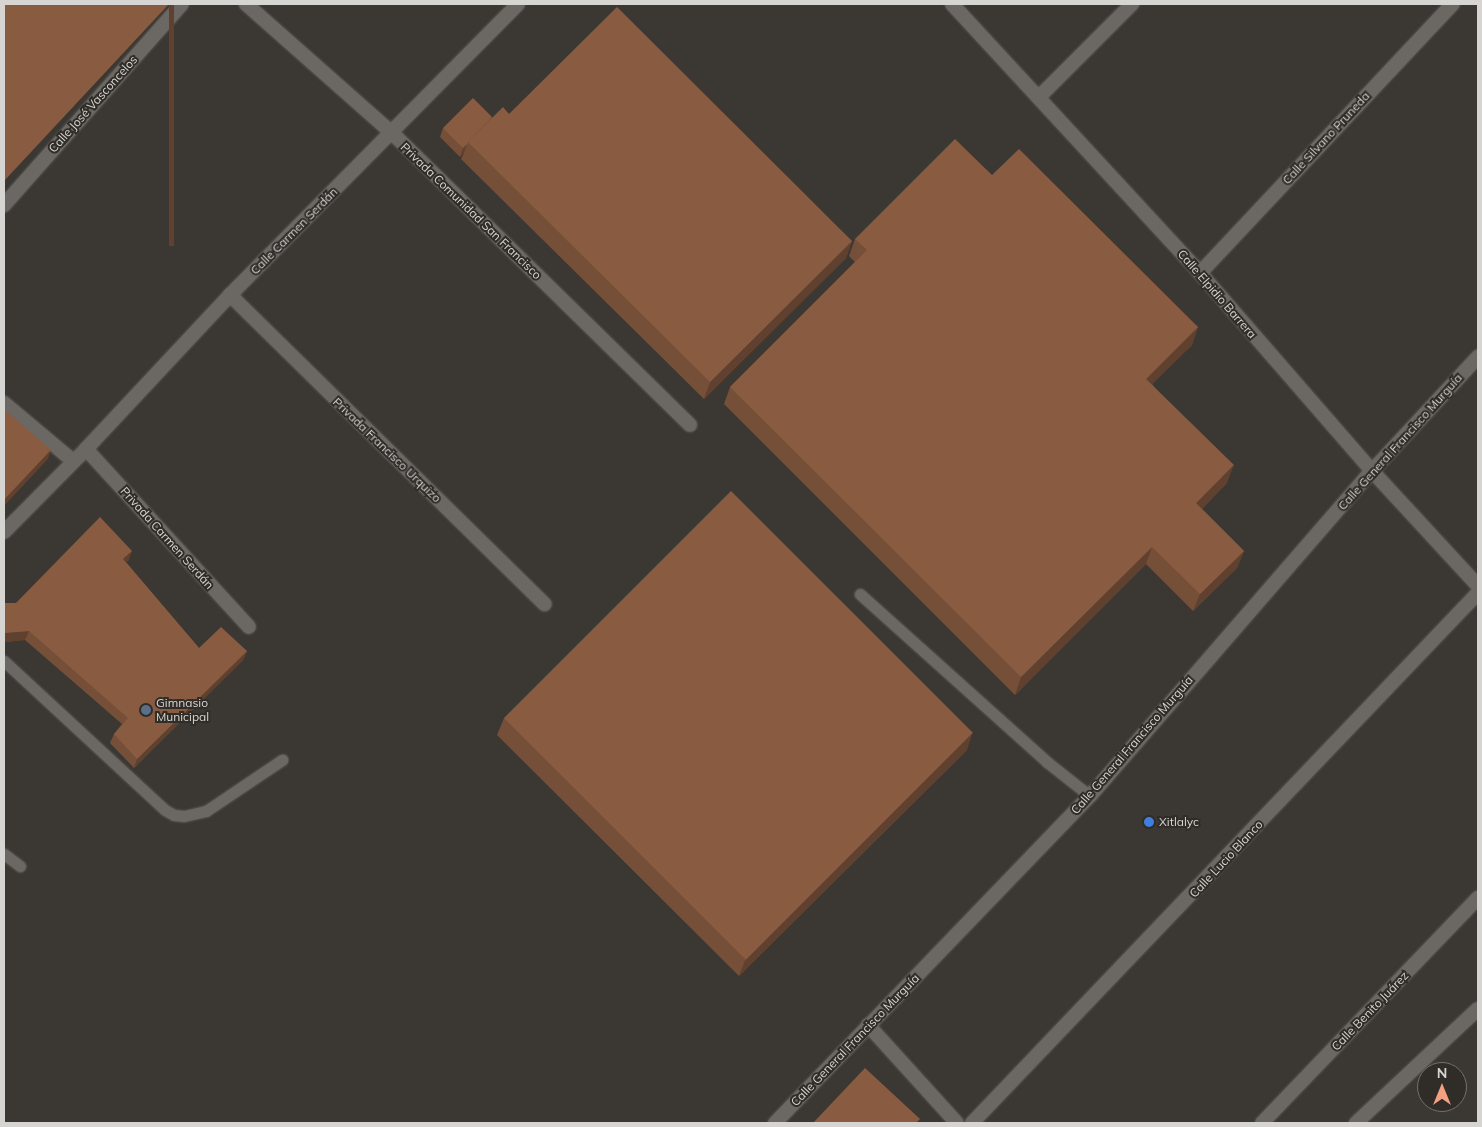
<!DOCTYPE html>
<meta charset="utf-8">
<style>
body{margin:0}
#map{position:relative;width:1482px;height:1127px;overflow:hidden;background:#3b3733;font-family:Mulish,sans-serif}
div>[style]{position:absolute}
.roads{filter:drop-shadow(0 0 1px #585552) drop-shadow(0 0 1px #585552)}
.service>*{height:11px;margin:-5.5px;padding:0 5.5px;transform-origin:5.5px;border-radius:5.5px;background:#6b6762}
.minor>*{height:14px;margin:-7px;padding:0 7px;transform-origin:7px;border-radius:7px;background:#6b6762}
.wall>*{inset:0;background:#764f39}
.shaded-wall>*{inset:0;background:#60402e;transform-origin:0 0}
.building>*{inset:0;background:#895c42;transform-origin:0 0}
.dots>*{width:14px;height:14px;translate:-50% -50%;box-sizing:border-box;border:2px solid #302d29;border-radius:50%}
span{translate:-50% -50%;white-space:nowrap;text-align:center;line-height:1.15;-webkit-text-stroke:4px #302d29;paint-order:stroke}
.street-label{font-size:12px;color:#d7d5d2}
.poi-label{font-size:12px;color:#d7d5d2}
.left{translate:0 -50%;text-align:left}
.frame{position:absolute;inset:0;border:5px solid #d7d5d2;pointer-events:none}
.north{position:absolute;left:1417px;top:1062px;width:50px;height:50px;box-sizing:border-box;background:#302d29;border:1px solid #73706d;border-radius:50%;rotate:0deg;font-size:14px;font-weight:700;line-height:20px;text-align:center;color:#d7d5d2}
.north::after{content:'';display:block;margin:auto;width:18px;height:22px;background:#f2a07f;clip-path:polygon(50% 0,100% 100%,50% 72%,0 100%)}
</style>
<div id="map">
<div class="roads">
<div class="service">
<div style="left:860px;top:594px;width:251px;rotate:41.9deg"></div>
<div style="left:1047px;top:762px;width:55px;rotate:38.3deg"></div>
<div style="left:4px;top:661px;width:219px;rotate:42.8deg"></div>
<div style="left:165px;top:810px;width:10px;rotate:29deg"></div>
<div style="left:174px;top:815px;width:10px;rotate:6deg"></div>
<div style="left:184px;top:816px;width:23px;rotate:-13deg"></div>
<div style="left:206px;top:811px;width:92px;rotate:-33.9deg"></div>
<div style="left:4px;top:854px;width:20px;rotate:37deg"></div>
</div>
<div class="minor">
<div style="left:246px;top:4px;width:195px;rotate:41.5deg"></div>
<div style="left:392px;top:133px;width:417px;rotate:44.4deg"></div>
<div style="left:952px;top:4px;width:366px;rotate:47.3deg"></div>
<div style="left:1200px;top:273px;width:262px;rotate:49deg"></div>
<div style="left:1372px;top:471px;width:156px;rotate:47.3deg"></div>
<div style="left:1039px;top:97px;width:132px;rotate:-45deg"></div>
<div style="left:4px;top:205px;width:268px;rotate:-48.5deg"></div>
<div style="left:1200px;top:273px;width:369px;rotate:-46.8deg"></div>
<div style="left:230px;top:295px;width:441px;rotate:44.5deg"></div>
<div style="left:4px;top:403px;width:90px;rotate:40deg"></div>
<div style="left:86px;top:449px;width:241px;rotate:47.5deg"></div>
<div style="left:4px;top:532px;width:117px;rotate:-45.3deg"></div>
<div style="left:86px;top:449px;width:211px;rotate:-46.9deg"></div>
<div style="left:230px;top:295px;width:409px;rotate:-45.3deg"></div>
<div style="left:868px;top:1025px;width:132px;rotate:47.8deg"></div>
<div style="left:775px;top:1123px;width:454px;rotate:-46.1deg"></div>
<div style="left:1090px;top:796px;width:430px;rotate:-49.1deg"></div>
<div style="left:1372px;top:471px;width:156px;rotate:-47.1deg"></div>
<div style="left:972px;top:1123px;width:733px;rotate:-46.33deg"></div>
<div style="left:1262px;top:1123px;width:312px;rotate:-46.2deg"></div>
<div style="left:1356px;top:1123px;width:167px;rotate:-43.1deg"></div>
</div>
</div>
<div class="wall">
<div style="clip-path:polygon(509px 114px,852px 241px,846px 258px,704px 399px,461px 159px,464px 153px,460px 157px,440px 137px,443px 128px)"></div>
<div style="clip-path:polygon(992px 175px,1198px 327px,1192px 345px,1152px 384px,1227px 483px,1202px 509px,1244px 551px,1237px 568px,1193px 611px,1146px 564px,1015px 695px,724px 404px,730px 387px,855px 262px,849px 256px,855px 239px)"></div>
<div style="clip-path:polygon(129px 560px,126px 562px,199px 648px,247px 651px,243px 660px,134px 768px,110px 743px,114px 734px,122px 724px,25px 640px,4px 642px,4px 603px,16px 603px)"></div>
<div style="clip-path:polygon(504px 718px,967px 750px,739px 976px,497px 735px)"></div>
</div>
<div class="shaded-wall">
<div style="left:169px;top:4px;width:5px;height:242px"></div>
<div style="clip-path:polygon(467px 144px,464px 153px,460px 157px,463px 148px)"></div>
<div style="clip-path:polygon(852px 241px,846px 258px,704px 399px,710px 382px)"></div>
<div style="clip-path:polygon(1198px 327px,1192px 345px,1140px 396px,1146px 379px)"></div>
<div style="clip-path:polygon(51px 450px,48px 459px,4px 506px,4px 500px)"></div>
<div style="clip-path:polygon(1234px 465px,1227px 483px,1190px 521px,1196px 503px)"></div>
<div style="clip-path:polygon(1152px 547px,1146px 564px,1015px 695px,1021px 677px)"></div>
<div style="clip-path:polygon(132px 551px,129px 560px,120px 568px,123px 559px)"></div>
<div style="clip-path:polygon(1244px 551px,1237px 568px,1193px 611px,1200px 594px)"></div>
<div style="clip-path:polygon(29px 631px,25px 640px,4px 642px,4px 633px)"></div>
<div style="clip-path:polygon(247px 651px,243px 660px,134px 768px,137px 759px)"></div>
<div style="clip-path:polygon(973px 732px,967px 750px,739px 976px,746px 958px)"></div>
</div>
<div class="building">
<div style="clip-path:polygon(4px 4px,169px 4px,4px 181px)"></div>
<div style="clip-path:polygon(617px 7px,852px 241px,710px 382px,468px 142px,503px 107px,509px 114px)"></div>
<div style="clip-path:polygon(473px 98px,492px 117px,468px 142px,467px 144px,463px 148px,443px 128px)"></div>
<div style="clip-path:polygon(955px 139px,992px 175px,1019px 149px,1198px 327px,1146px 379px,1234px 465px,1196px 503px,1244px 551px,1200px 594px,1152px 547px,1021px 677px,730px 387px,867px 250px,855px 239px)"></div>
<div style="clip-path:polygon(4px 409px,51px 450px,4px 500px)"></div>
<div style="left:731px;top:491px;width:342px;height:321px;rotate:45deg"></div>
<div style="clip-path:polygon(100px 517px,132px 551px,123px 559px,199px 648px,221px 627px,247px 651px,137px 759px,114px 734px,128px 718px,29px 631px,4px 633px,4px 603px,16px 603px)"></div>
<div style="clip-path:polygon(865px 1068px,920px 1119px,916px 1123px,813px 1123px)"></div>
</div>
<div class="dots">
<div style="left:146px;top:710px;background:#5c6f8a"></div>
<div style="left:1149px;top:822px;background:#3f7fe0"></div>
</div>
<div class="street-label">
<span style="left:93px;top:104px;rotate:-48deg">Calle José Vasconcelos</span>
<span style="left:1326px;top:138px;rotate:-47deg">Calle Silvano Pruneda</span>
<span style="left:471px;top:211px;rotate:44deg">Privada Comunidad San Francisco</span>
<span style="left:294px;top:231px;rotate:-45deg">Calle Carmen Serdán</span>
<span style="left:1217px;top:294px;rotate:49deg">Calle Elpidio Barrera</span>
<span style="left:1400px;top:442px;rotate:-48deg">Calle General Francisco Murguía</span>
<span style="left:387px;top:450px;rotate:44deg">Privada Francisco Urquizo</span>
<span style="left:167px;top:538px;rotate:48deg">Privada Carmen Serdán</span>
<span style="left:1132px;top:745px;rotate:-49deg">Calle General Francisco Murguía</span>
<span style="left:1226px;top:859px;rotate:-47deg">Calle Lucio Blanco</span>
<span style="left:1370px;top:1011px;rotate:-46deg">Calle Benito Juárez</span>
<span style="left:855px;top:1040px;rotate:-46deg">Calle General Francisco Murguía</span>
</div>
<div class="poi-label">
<span class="left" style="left:156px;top:710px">Gimnasio<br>Municipal</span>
<span class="left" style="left:1159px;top:822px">Xitlalyc</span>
</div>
<div class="frame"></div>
<div class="north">N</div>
</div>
